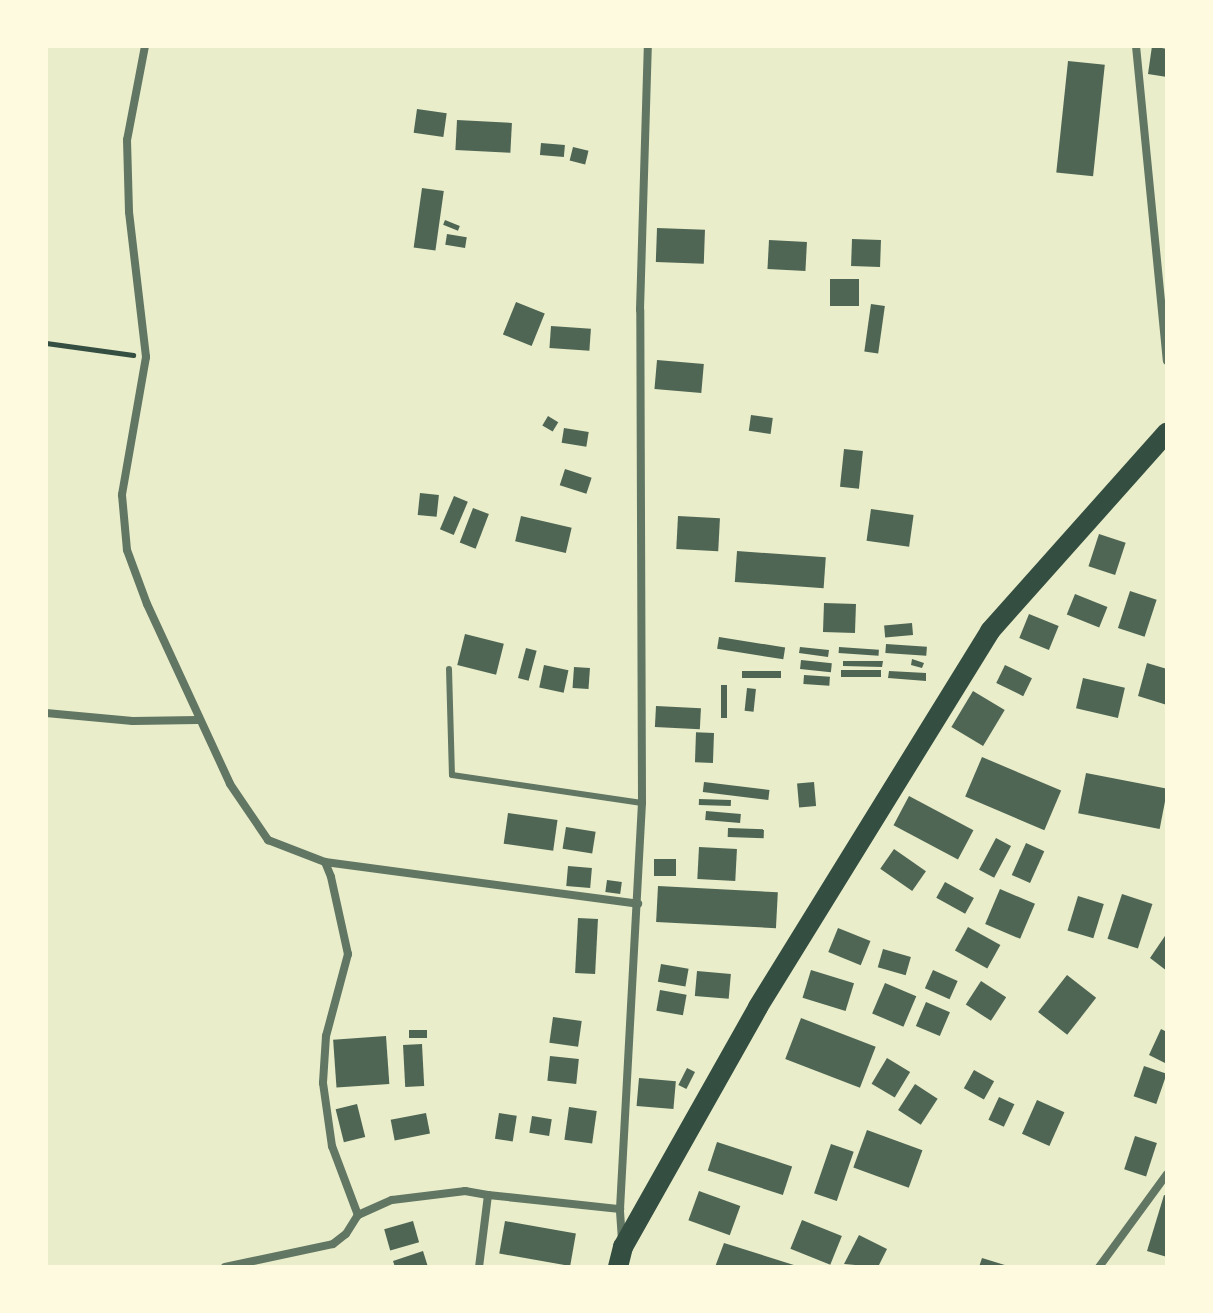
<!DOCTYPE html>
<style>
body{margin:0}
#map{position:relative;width:1213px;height:1313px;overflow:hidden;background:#e9edc9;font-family:Arial,sans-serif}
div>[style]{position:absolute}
.building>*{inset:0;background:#4f6655;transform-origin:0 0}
.path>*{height:5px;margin:-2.5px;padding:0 2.5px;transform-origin:2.5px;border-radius:2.5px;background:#344e41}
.service>*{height:6px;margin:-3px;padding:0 3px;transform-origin:3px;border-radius:3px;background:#617663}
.minor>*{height:8px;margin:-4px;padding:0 4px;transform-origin:4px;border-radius:4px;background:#617663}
.primary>*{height:20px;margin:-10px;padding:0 10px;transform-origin:10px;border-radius:10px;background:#344e41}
span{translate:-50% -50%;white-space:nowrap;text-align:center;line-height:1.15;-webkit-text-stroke:8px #fefae0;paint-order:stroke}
.frame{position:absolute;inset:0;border:48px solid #fefae0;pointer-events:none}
</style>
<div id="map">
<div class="building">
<div style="clip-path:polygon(1152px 46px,1167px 49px,1167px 77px,1148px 74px)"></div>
<div style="left:1068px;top:61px;width:37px;height:112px;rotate:6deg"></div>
<div style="left:417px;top:109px;width:30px;height:24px;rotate:8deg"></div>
<div style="left:457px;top:120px;width:55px;height:30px;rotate:3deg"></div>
<div style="left:541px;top:143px;width:24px;height:12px;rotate:5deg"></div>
<div style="left:573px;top:147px;width:16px;height:14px;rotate:14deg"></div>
<div style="left:422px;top:188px;width:22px;height:60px;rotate:8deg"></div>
<div style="left:445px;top:220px;width:16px;height:5px;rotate:22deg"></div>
<div style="left:657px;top:228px;width:48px;height:34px;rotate:2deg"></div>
<div style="left:447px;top:234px;width:20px;height:11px;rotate:9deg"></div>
<div style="left:852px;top:239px;width:29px;height:27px;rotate:2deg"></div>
<div style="left:769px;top:240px;width:38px;height:29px;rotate:3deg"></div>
<div style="left:830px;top:279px;width:29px;height:27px"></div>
<div style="left:516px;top:302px;width:31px;height:35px;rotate:22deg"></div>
<div style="left:871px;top:304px;width:14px;height:48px;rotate:8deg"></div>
<div style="left:551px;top:326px;width:40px;height:22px;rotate:4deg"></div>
<div style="left:657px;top:360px;width:47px;height:29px;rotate:5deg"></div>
<div style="left:751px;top:415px;width:22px;height:16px;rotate:8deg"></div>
<div style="left:548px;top:416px;width:12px;height:11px;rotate:31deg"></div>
<div style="left:564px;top:428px;width:25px;height:15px;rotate:9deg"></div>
<div style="left:844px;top:449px;width:19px;height:38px;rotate:6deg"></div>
<div style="left:565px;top:469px;width:28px;height:17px;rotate:18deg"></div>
<div style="left:420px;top:493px;width:19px;height:22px;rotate:6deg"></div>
<div style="left:454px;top:496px;width:15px;height:36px;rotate:23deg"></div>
<div style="left:473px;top:508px;width:17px;height:37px;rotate:21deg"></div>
<div style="left:871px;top:509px;width:43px;height:32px;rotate:8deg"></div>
<div style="left:521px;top:516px;width:52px;height:26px;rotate:13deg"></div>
<div style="left:678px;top:516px;width:42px;height:33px;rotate:3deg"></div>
<div style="left:1099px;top:534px;width:28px;height:34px;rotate:18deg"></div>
<div style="left:737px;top:551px;width:89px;height:31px;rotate:4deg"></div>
<div style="left:1130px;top:591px;width:28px;height:39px;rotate:18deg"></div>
<div style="left:1075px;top:594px;width:35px;height:22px;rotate:22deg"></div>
<div style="left:824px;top:603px;width:32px;height:29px;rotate:2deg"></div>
<div style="left:1029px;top:614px;width:32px;height:26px;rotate:22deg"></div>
<div style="left:912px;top:623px;width:12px;height:28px;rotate:85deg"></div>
<div style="left:465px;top:634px;width:40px;height:32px;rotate:14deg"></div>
<div style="left:719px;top:637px;width:67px;height:12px;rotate:9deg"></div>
<div style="left:886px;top:644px;width:41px;height:9px;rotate:4deg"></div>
<div style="clip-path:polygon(800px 647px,829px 650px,828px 657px,799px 653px)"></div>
<div style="left:839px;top:647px;width:40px;height:6px;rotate:4deg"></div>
<div style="left:526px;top:648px;width:11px;height:31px;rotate:15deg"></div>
<div style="clip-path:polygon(912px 659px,924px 663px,922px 668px,911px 665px)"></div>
<div style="left:801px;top:660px;width:31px;height:9px;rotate:6deg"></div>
<div style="clip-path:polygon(843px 661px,883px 661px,882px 667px,843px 666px)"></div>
<div style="clip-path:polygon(1147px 663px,1167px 669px,1167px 705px,1138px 696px)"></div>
<div style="left:544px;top:665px;width:25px;height:23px;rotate:12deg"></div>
<div style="left:1005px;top:665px;width:30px;height:20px;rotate:26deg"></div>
<div style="left:574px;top:667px;width:16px;height:21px;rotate:4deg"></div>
<div style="left:881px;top:670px;width:7px;height:40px;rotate:90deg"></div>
<div style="left:742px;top:671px;width:39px;height:7px"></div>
<div style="clip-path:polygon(889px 671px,926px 673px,926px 681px,888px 678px)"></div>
<div style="left:804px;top:675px;width:26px;height:9px;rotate:4deg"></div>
<div style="left:1083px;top:678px;width:43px;height:31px;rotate:13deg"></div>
<div style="left:721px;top:685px;width:6px;height:33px"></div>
<div style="left:747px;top:688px;width:9px;height:23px;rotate:6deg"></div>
<div style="left:973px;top:691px;width:37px;height:42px;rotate:31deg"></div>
<div style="left:656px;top:706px;width:45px;height:21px;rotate:3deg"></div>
<div style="left:714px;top:733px;width:30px;height:18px;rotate:92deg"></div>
<div style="left:982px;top:757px;width:86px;height:43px;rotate:23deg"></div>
<div style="left:1086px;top:773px;width:83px;height:41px;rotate:11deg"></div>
<div style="left:704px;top:782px;width:66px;height:10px;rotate:7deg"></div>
<div style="left:814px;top:782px;width:24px;height:17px;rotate:85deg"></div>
<div style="left:909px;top:796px;width:73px;height:33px;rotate:28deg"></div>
<div style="left:699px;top:799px;width:32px;height:6px;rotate:2deg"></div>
<div style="left:706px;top:811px;width:35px;height:9px;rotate:5deg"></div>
<div style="left:508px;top:813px;width:50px;height:31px;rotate:8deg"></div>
<div style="left:566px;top:827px;width:30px;height:22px;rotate:9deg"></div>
<div style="left:728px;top:828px;width:36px;height:9px;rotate:2deg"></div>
<div style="left:996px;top:838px;width:17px;height:36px;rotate:28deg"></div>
<div style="left:1026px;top:843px;width:20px;height:35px;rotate:24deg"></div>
<div style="left:699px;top:847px;width:38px;height:32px;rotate:3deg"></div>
<div style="left:894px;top:849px;width:39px;height:24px;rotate:35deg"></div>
<div style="left:654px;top:859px;width:22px;height:17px"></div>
<div style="left:568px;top:866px;width:24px;height:20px;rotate:5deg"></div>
<div style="left:607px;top:880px;width:15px;height:12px;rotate:8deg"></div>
<div style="left:945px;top:882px;width:33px;height:18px;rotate:29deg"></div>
<div style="left:658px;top:886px;width:120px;height:36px;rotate:3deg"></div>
<div style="left:1000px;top:889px;width:38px;height:38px;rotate:23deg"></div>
<div style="left:1122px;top:894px;width:32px;height:47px;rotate:18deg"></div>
<div style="left:1078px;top:896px;width:27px;height:36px;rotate:17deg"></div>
<div style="left:578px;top:918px;width:20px;height:55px;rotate:3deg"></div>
<div style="left:968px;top:927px;width:37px;height:27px;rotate:29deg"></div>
<div style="left:838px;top:928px;width:35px;height:26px;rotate:22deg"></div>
<div style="clip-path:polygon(1167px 933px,1167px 971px,1150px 958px)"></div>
<div style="left:883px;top:949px;width:29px;height:19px;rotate:16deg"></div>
<div style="left:661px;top:964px;width:28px;height:18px;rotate:10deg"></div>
<div style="left:811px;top:970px;width:45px;height:29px;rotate:17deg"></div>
<div style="left:933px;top:970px;width:27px;height:20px;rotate:24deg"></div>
<div style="left:697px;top:971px;width:34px;height:25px;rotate:5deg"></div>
<div style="left:1067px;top:975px;width:37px;height:47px;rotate:38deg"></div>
<div style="left:981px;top:981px;width:30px;height:28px;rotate:33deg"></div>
<div style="left:885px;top:983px;width:34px;height:33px;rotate:23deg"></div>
<div style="left:660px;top:990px;width:27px;height:21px;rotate:10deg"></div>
<div style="left:926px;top:1002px;width:26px;height:26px;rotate:23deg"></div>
<div style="left:553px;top:1017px;width:29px;height:26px;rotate:8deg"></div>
<div style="left:801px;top:1018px;width:80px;height:44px;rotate:21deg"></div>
<div style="clip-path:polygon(1161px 1029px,1167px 1032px,1167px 1064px,1149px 1055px)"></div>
<div style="left:427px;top:1030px;width:8px;height:18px;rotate:90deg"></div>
<div style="left:386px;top:1036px;width:48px;height:53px;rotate:86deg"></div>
<div style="left:422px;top:1044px;width:42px;height:19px;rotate:87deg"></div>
<div style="left:550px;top:1056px;width:29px;height:25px;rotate:6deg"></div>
<div style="left:887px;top:1058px;width:27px;height:30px;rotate:31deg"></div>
<div style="left:1144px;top:1066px;width:24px;height:32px;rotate:19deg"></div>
<div style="left:687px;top:1068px;width:9px;height:19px;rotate:27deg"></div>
<div style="left:974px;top:1070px;width:23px;height:21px;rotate:29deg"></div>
<div style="left:639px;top:1078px;width:37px;height:28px;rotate:5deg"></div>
<div style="left:915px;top:1084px;width:27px;height:31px;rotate:33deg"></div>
<div style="left:999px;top:1097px;width:17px;height:25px;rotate:25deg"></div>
<div style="left:1037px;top:1100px;width:30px;height:37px;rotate:24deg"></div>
<div style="left:357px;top:1104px;width:34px;height:22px;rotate:76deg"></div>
<div style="left:569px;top:1107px;width:28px;height:33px;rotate:8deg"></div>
<div style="left:426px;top:1113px;width:21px;height:36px;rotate:79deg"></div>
<div style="left:499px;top:1113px;width:18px;height:26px;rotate:9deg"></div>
<div style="left:532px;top:1116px;width:20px;height:17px;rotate:9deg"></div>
<div style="left:867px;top:1130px;width:59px;height:40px;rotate:20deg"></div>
<div style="left:1135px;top:1136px;width:23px;height:35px;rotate:18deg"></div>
<div style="left:717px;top:1142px;width:79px;height:30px;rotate:18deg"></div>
<div style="left:831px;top:1144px;width:24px;height:52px;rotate:19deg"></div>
<div style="left:699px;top:1191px;width:44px;height:31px;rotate:20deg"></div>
<div style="clip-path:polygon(1164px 1195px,1167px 1196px,1167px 1257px,1147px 1251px)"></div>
<div style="left:802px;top:1220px;width:43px;height:31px;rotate:22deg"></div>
<div style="left:413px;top:1221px;width:22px;height:30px;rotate:74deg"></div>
<div style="left:505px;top:1221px;width:72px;height:33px;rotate:10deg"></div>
<div style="clip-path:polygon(859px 1235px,887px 1249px,878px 1267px,844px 1264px)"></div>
<div style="clip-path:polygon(724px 1243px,797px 1266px,797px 1267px,715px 1267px)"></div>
<div style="clip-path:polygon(423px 1251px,428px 1267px,395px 1267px,393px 1261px)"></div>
<div style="clip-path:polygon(982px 1258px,1008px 1266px,1008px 1267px,979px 1267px)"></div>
</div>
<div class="path">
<div style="left:46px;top:343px;width:88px;rotate:7.9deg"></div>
</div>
<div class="service">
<div style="left:449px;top:669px;width:106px;rotate:88.4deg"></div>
<div style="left:452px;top:775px;width:192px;rotate:8.4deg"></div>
</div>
<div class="minor">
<div style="left:145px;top:46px;width:96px;rotate:100.8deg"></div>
<div style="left:127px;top:140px;width:72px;rotate:88.4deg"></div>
<div style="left:129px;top:212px;width:146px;rotate:83.3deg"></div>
<div style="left:146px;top:357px;width:140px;rotate:99.9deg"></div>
<div style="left:122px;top:495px;width:55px;rotate:84.8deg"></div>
<div style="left:127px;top:550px;width:58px;rotate:69.7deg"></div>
<div style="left:147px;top:604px;width:198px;rotate:65.2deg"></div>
<div style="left:230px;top:784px;width:68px;rotate:55.8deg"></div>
<div style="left:268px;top:840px;width:61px;rotate:21.1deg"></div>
<div style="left:325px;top:862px;width:16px;rotate:68deg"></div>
<div style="left:331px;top:877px;width:79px;rotate:77.6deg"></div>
<div style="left:348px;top:954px;width:85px;rotate:105deg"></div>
<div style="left:326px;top:1036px;width:47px;rotate:93.7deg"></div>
<div style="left:323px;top:1083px;width:64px;rotate:81.9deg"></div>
<div style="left:332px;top:1146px;width:74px;rotate:69.4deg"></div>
<div style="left:1136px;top:46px;width:316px;rotate:84.4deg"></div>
<div style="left:46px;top:713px;width:87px;rotate:5.3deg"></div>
<div style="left:133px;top:721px;width:65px;rotate:-0.9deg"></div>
<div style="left:325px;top:862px;width:316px;rotate:7.6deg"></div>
<div style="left:488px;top:1195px;width:133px;rotate:6.1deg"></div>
<div style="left:622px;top:1240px;width:31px;rotate:-94deg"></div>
<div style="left:620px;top:1209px;width:407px;rotate:-86.9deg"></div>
<div style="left:642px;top:803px;width:493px;rotate:-90.2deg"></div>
<div style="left:640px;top:310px;width:264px;rotate:-88.3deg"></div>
<div style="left:225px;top:1267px;width:110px;rotate:-12deg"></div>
<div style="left:333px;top:1244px;width:16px;rotate:-38deg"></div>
<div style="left:346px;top:1234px;width:22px;rotate:-58deg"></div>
<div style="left:358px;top:1215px;width:37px;rotate:-24deg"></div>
<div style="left:392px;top:1200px;width:74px;rotate:-7deg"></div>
<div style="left:465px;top:1191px;width:23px;rotate:10deg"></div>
<div style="left:488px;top:1195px;width:73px;rotate:97.1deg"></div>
<div style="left:1099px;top:1267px;width:115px;rotate:-53.8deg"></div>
</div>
<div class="primary">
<div style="left:618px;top:1267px;width:21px;rotate:-76deg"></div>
<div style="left:623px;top:1247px;width:275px;rotate:-60.6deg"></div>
<div style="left:758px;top:1007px;width:442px;rotate:-58.3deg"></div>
<div style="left:990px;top:631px;width:266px;rotate:-48.3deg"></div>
</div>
<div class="frame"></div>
</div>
